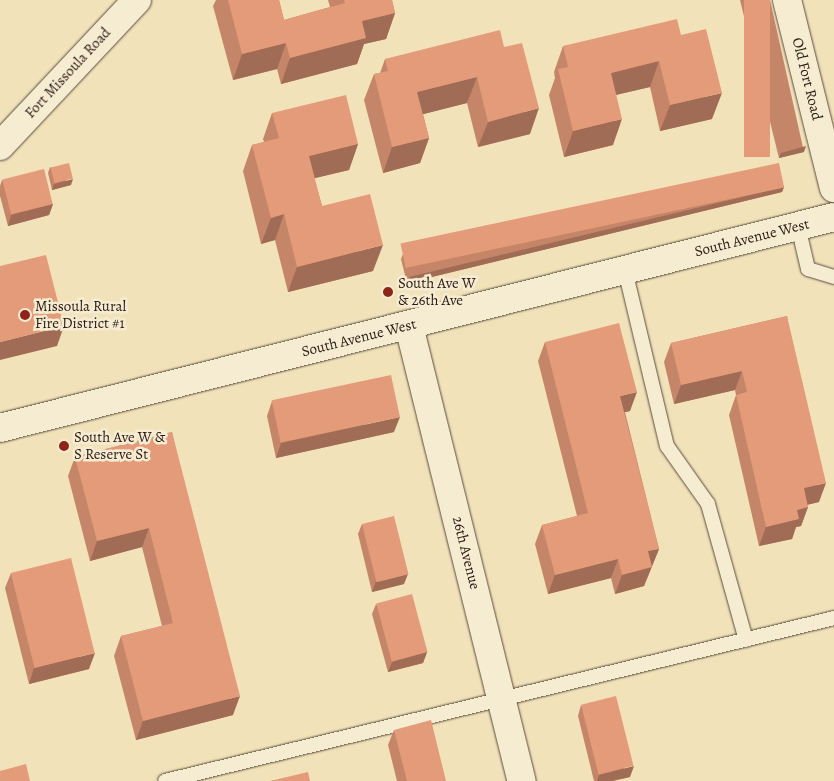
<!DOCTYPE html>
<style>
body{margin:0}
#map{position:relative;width:834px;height:781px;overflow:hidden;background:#f1e2ba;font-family:Alegreya,serif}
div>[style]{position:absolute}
.roads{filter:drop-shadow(0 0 1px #5b4b3c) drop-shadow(0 0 1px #5b4b3c)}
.service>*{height:14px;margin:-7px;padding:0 7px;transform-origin:7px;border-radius:7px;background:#f6ecd2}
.minor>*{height:28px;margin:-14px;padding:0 14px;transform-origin:14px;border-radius:14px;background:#f6ecd2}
.tertiary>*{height:28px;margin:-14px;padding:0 14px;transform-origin:14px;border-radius:14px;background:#f6ecd2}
.wall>*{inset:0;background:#c48568}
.shaded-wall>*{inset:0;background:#a06c55}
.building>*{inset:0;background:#e49b79;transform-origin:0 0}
.dots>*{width:14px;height:14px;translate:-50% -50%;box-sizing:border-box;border:2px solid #f6ecd2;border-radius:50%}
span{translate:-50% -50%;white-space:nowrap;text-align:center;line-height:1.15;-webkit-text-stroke:5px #f6ecd2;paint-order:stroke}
.street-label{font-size:15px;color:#291912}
.poi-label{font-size:15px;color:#291912}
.left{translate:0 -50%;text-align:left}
</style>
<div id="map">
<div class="roads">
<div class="service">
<div style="left:798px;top:226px;width:44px;rotate:76.9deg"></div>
<div style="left:808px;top:269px;width:27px;rotate:17deg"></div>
<div style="left:625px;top:270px;width:181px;rotate:76.6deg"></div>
<div style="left:667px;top:446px;width:71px;rotate:54.7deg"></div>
<div style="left:708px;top:504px;width:141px;rotate:74.4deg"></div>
<div style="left:165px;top:781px;width:689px;rotate:-13.69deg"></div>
</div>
<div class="minor">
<div style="left:787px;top:0;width:194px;rotate:76deg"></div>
<div style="left:0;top:146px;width:200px;rotate:-46.8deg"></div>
<div style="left:409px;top:326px;width:469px;rotate:76.1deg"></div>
</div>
<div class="tertiary">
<div style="left:0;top:428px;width:860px;rotate:-14.2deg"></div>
</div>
</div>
<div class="wall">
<div style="clip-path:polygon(216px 0,279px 0,284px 20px,330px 7px,328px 0,392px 0,395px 13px,386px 39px,364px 44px,357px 64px,281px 84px,277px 69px,233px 80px,213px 6px)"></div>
<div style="clip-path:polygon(740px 0,770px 0,804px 152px,779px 158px)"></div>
<div style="clip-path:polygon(681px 35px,712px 119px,660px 131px,650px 87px,616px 95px,613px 145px,564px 157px,549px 95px,555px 78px,554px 72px,563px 46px)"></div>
<div style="clip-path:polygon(504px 47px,530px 134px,478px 147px,467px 103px,423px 114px,429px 138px,420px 163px,383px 173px,364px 100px,374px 74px,380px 73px,385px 59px)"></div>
<div style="clip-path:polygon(272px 113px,358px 144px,349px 170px,314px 178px,322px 206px,373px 271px,288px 292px,275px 240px,261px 244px,243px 171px,252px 145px,264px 142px,263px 139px)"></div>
<div style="clip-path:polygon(50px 167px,71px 185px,52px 190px,48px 173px)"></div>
<div style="clip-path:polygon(2px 180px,53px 204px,49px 215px,8px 226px,0 196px,0 186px)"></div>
<div style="clip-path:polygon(784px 187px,782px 192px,407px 283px,401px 259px,403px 254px)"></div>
<div style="clip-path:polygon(787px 316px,819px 502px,807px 505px,808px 507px,801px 526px,796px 527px,792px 539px,759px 546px,729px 415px,736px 395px,735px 390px,674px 404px,664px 362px,671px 343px)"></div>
<div style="clip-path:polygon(545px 342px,630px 411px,625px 412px,659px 549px,644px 586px,615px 594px,611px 578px,548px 594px,535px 544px,542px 525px,577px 516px,538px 361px)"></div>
<div style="clip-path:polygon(272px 401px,394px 432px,276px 458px,267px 416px)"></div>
<div style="clip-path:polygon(172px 432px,233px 715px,136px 740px,114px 656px,121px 636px,162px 626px,142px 547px,90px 561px,68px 476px,75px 457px)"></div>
<div style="clip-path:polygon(362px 524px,404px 584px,372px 592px,358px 534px)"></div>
<div style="clip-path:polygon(11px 573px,89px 669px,29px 684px,5px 588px)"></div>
<div style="clip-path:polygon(376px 604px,427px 652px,423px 663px,388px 672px,372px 614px)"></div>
<div style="clip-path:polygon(581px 705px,630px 777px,612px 781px,594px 781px,578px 716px)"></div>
<div style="clip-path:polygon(394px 730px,446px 781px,397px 781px,388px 745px)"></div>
</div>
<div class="shaded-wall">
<div style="clip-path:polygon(395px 13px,386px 39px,364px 44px,357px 64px,281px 84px,290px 58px,362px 21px)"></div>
<div style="clip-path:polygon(286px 43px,277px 69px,233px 80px,242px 54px)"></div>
<div style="clip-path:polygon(659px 61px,650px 87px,602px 98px,611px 73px)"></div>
<div style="clip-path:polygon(477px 77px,467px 103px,408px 118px,417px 92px)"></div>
<div style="clip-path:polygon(722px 93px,712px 119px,660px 131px,670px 105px)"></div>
<div style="clip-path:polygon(539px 108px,530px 134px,478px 147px,488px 122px)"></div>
<div style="clip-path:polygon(622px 119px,613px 145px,564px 157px,573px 131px)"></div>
<div style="clip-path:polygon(429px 138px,420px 163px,383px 173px,392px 147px)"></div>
<div style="clip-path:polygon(358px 144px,349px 170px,299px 182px,309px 156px)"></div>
<div style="clip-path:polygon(806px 146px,804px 152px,779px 158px,781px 153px)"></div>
<div style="clip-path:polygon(73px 179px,71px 185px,52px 190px,54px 184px)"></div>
<div style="clip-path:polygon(784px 187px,782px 192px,407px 283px,409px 277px)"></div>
<div style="clip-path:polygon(53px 204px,49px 215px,8px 226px,11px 215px)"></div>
<div style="clip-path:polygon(284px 214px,275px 240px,261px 244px,271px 218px)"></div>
<div style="clip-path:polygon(383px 245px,373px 271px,288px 292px,297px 267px)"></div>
<div style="clip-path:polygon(64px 326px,57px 346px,0 360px,0 342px)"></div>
<div style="clip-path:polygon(742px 371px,735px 390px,674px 404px,681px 385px)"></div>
<div style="clip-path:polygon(637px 392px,630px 411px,613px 415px,620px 396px)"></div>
<div style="clip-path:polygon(400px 417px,394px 432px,276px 458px,281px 443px)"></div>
<div style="clip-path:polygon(826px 483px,819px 502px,797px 507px,804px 488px)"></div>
<div style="clip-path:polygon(808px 507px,801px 526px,796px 527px,792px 539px,759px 546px,766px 527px,797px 510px)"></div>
<div style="clip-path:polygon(149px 528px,142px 547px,90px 561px,97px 541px)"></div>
<div style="clip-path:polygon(659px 549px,644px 586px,615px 594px,622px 575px,648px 551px)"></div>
<div style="clip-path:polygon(618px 559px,611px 578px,548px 594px,555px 575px)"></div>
<div style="clip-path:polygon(408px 574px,404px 584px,372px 592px,376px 581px)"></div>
<div style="clip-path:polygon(427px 652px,423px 663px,388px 672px,392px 662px)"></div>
<div style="clip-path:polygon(95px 653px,89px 669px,29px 684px,34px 668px)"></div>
<div style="clip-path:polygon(240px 696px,233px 715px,136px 740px,143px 721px)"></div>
<div style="clip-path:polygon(634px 766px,630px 777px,612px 781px,597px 781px,599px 775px)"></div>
</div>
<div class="building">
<div style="clip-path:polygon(228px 0,279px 0,284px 20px,345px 3px,344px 0,392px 0,395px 13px,362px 21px,366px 38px,290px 58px,286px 43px,242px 54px)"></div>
<div style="left:744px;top:0;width:26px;height:157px"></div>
<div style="clip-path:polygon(677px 19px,681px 35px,706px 29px,722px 93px,670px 105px,659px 61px,611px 73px,622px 119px,573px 131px,558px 69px,568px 67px,563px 46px)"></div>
<div style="clip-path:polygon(500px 30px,504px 47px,522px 43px,539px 108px,488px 122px,477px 77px,417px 92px,429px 138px,392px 147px,374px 74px,388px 71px,385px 59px)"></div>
<div style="clip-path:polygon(346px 95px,358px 144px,309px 156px,322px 206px,370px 194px,383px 245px,297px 267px,284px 214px,271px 218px,252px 145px,279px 138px,272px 113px)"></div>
<div style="left:69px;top:163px;width:16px;height:19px;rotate:76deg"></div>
<div style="left:779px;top:163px;width:25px;height:387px;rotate:78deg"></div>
<div style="left:44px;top:169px;width:36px;height:43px;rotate:76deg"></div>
<div style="clip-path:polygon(46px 255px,64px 326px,0 342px,0 266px)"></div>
<div style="clip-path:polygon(787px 316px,826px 483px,804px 488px,808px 507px,797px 510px,799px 519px,766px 527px,736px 395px,747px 392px,742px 371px,681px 385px,671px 343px)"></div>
<div style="clip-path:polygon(619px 323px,637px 392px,620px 396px,659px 549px,648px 551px,652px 567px,622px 575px,618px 559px,555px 575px,542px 525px,588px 513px,545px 342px)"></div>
<div style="left:391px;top:375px;width:43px;height:122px;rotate:78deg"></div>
<div style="clip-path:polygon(172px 432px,240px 696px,143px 721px,121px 636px,173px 623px,149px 528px,97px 541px,75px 457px)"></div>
<div style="left:394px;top:516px;width:60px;height:33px;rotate:76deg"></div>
<div style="left:71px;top:558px;width:98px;height:62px;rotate:76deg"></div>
<div style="left:412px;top:594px;width:60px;height:37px;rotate:75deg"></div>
<div style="left:616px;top:696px;width:72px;height:36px;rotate:76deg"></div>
<div style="clip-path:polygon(431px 720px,446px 781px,407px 781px,394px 730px)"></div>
<div style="clip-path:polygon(26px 764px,30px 781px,0 781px,0 771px)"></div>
<div style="clip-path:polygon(308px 772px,310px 781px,270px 781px)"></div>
</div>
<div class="dots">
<div style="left:388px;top:292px;background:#8f2418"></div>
<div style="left:25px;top:315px;background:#8f2418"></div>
<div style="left:64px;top:446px;background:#8f2418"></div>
</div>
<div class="street-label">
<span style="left:68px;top:73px;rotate:-47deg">Fort Missoula Road</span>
<span style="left:807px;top:79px;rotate:76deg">Old Fort Road</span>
<span style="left:752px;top:238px;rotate:-14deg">South Avenue West</span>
<span style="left:359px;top:338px;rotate:-14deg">South Avenue West</span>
<span style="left:466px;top:553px;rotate:76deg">26th Avenue</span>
</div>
<div class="poi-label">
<span class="left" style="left:398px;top:292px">South Ave W<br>&amp; 26th Ave</span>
<span class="left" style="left:35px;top:315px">Missoula Rural<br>Fire District #1</span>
<span class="left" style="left:74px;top:446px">South Ave W &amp;<br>S Reserve St</span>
</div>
</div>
